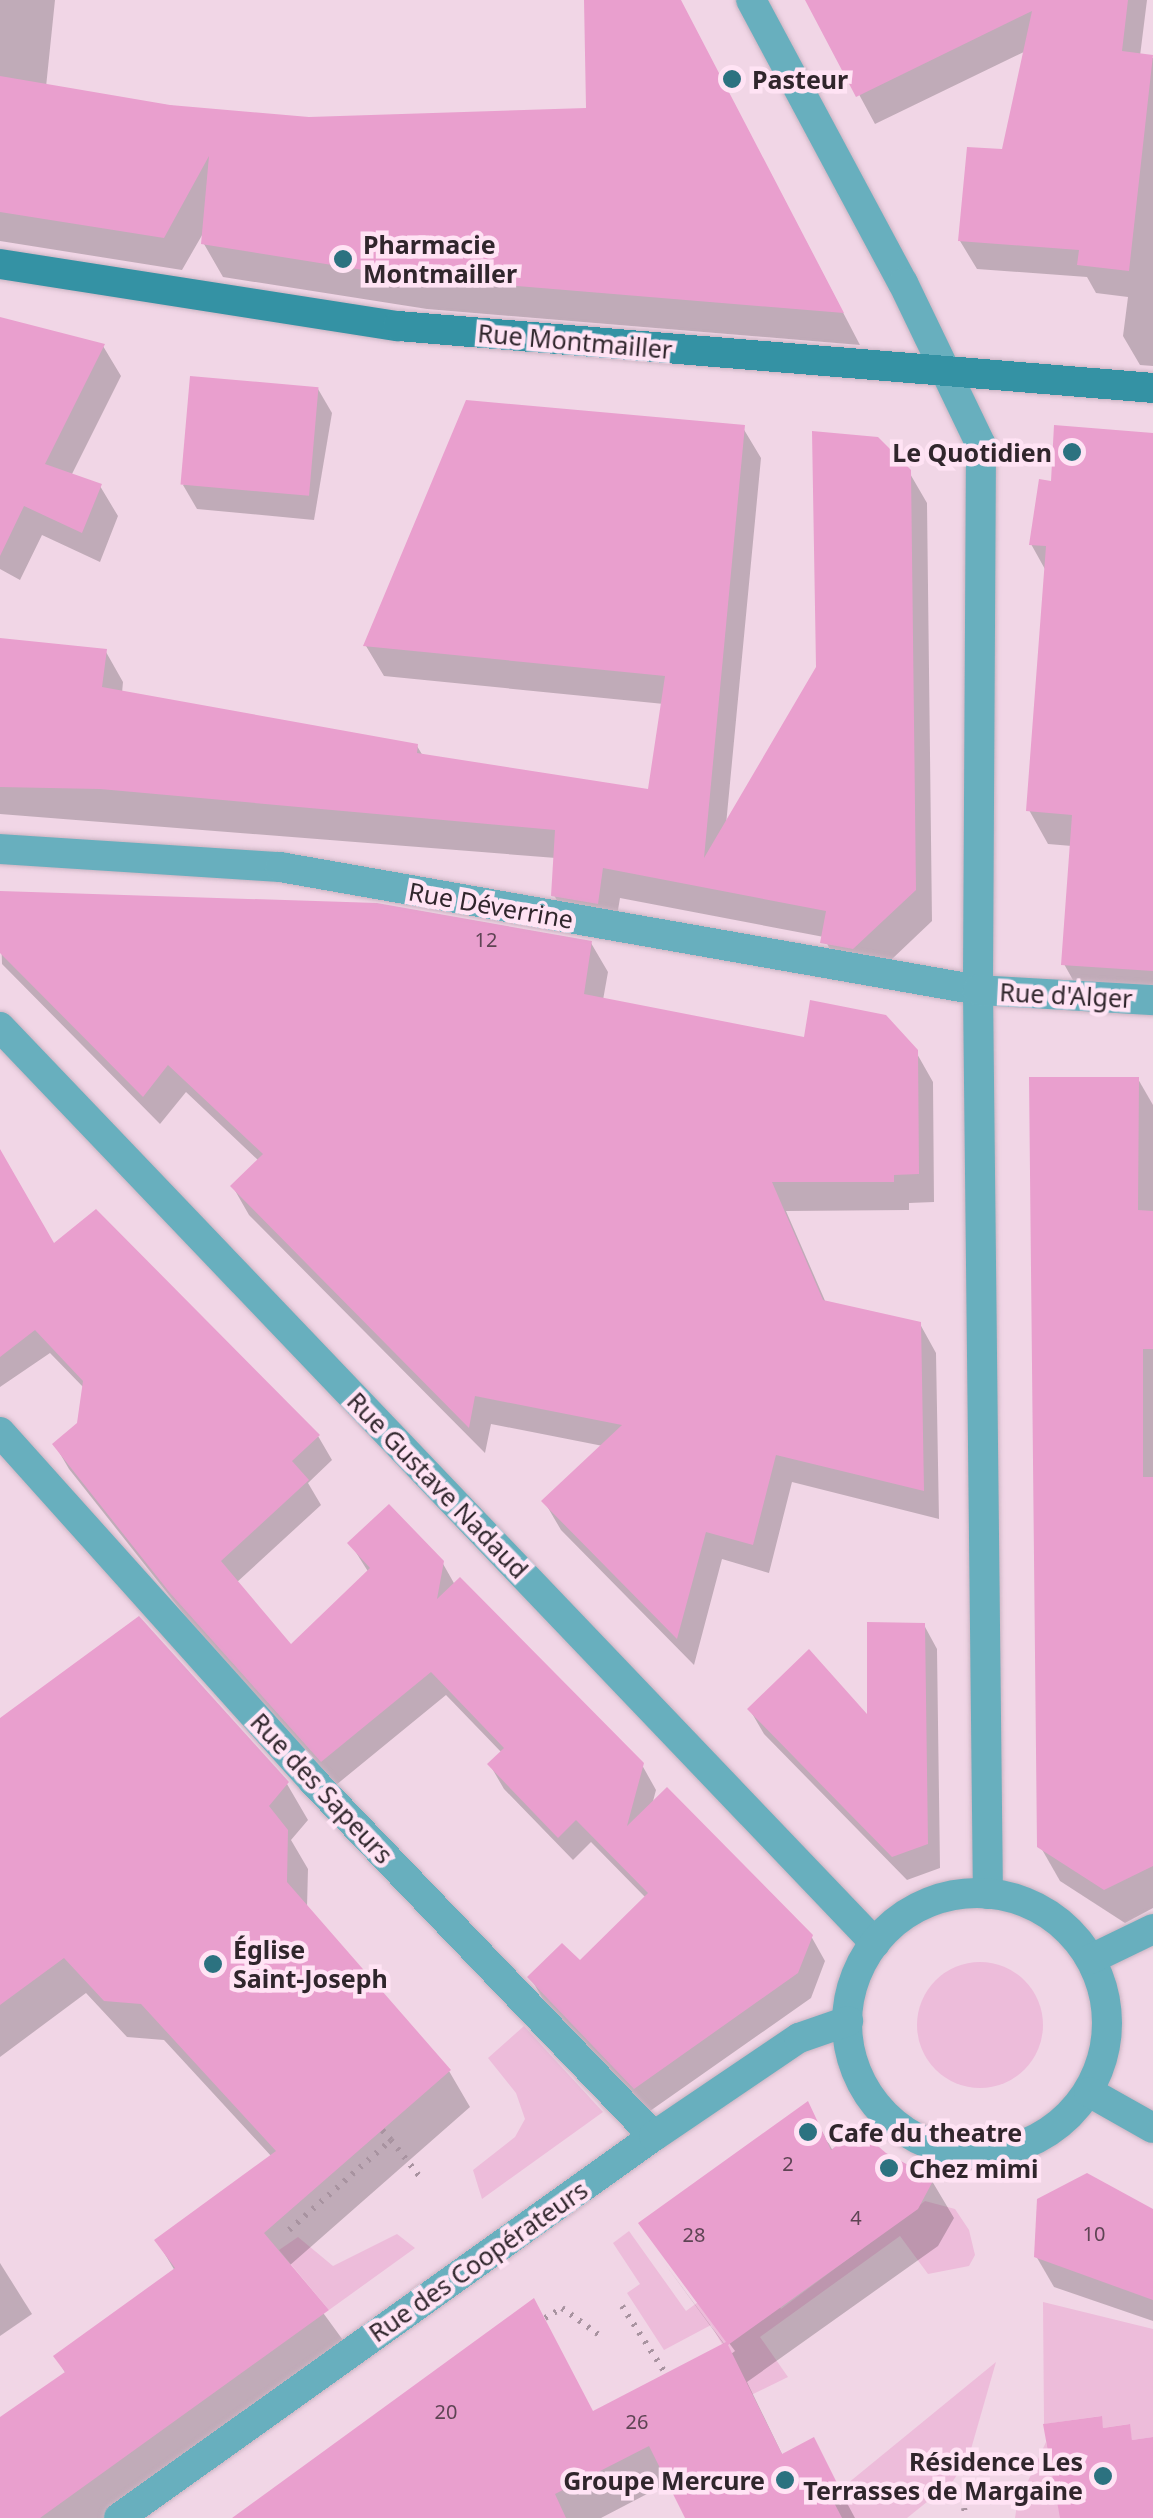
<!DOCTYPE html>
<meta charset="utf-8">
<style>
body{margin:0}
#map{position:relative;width:1153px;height:2518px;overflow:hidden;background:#f1d6e6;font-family:"Noto Sans",sans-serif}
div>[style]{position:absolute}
.green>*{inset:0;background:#edbcda}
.round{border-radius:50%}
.shadow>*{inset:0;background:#0003}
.building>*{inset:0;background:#e99fce;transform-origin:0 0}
.path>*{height:6px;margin-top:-3px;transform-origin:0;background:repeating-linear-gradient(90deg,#a893a0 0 2.5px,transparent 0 10.5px)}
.roads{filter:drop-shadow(0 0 2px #cab3c1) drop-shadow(0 0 2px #cab3c1)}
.street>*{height:30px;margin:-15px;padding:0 15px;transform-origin:15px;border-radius:15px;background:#68afbe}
.street>.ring{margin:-15px;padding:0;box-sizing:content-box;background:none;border:30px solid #68afbe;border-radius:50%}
.secondary>*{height:30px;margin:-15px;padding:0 15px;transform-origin:15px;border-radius:15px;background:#3492a4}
.dots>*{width:28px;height:28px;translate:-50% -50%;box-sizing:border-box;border:5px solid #ffe3f4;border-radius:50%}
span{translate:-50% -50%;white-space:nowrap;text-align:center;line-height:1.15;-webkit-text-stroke:9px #ffe3f4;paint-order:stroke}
.number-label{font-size:20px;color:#5e4454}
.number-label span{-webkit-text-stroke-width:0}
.poi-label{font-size:25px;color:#30262c;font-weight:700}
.left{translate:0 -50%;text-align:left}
.right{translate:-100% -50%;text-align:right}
.street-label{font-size:25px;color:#30262c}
</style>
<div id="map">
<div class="green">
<div class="round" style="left:917px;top:1962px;width:126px;height:126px"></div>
<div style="clip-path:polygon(524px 2026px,603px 2112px,482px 2199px,473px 2170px,515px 2137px,525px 2119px,516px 2093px,488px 2058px)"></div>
<div style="clip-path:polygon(925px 2201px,955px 2209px,969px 2230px,975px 2255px,969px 2266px,928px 2274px,900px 2236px,760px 2337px,788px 2377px,751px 2395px,711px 2325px,664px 2350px,627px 2293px,640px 2284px,613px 2243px,629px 2231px,686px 2311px,755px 2260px,781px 2309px)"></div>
<div style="clip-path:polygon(397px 2234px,415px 2248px,329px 2310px,279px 2250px,298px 2237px,333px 2266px)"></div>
<div style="clip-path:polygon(1043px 2302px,1153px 2329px,1153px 2437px,1132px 2440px,1129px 2424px,1103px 2428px,1101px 2416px,1044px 2424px)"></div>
<div style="clip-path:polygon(996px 2362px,969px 2456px,953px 2481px,907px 2518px,842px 2518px,831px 2497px)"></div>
<div style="clip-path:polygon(1046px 2442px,1064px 2518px,1015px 2518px,1017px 2505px)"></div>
</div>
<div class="shadow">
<div style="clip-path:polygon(0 0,55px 0,46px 87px,227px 114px,309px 119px,588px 111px,585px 0,680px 0,860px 345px,427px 309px,223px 277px,204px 244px,205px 230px,182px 270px,0 241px)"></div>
<div style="clip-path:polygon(808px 0,1147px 0,1140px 56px,1153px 58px,1153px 366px,1140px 365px,1123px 336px,1128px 297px,1096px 293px,1087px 277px,977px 269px,960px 241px,1004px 152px,1026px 51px,875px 124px)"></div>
<div style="clip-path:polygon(0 320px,103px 346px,121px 376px,71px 476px,100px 486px,118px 516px,100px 562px,42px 535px,20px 580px,0 569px)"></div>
<div style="clip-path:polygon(318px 389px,332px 413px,314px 520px,197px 509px,183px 485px)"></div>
<div style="clip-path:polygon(743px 428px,761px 458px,726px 825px,819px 668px,909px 472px,927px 503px,932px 921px,871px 979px,841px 973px,824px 937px,620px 898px,614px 934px,571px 926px,554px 895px,556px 858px,0 814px,0 640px,106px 652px,123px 682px,122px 693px,417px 746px,423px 756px,650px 792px,664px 704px,384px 676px,366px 646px)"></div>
<div style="clip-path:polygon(1153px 436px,1153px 1002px,1083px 998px,1064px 964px,1072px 846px,1048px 844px,1029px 810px,1046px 571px,1031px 544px,1053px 484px)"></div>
<div style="clip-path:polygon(0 901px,591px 943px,608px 972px,603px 1000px,806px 1040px,916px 1052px,933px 1082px,934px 1202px,909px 1203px,909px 1210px,786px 1211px,826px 1303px,920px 1324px,936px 1353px,939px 1519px,792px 1482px,769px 1573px,722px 1559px,694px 1665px,561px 1530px,544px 1501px,603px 1446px,491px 1424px,485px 1453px,249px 1215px,233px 1187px,259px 1161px,186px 1092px,160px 1124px,2px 964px)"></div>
<div style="clip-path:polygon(1138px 1079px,1153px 1105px,1153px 1908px,1125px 1923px,1060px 1881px,1040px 1846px)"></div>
<div style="clip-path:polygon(0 1188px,54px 1247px,318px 1436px,332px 1460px,308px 1483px,321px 1505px,236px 1583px,291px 1648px,369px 1573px,350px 1543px,442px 1562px,455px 1585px,642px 1765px,656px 1790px,652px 1805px,811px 1936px,825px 1961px,811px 1998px,650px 2111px,544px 2001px,530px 1977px,580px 1963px,646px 1898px,591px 1842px,573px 1860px,504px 1789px,490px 1765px,502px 1753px,446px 1695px,336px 1785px,187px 1618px,69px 1469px,55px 1445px,80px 1425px,85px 1389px,50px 1353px,0 1387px)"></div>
<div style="clip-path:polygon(924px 1625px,937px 1649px,940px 1868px,907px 1880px,764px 1734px,750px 1710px,870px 1720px)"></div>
<div style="clip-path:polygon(0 1722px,287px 1784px,308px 1820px,291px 1840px,308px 1869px,307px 1908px,449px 2071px,470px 2107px,289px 2266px,348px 2347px,112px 2518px,0 2518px,0 2420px,66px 2374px,56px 2357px,175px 2271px,157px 2241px,272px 2157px,164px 2040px,127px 2037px,86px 1993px,0 2057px)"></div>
<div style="clip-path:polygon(807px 2105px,833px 2151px,884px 2155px,932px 2181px,954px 2218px,938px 2246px,747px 2382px,783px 2456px,813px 2440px,855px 2518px,688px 2518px,670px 2482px,601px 2518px,236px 2518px,594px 2414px,725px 2345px,662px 2260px,731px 2354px,735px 2351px,641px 2224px)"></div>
<div style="clip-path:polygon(1153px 2213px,1153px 2321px,1054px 2287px,1036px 2256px)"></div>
<div style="clip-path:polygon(0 2263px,32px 2314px,0 2336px)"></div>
</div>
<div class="building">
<div style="clip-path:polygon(584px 0,681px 0,844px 313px,407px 277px,201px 244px,209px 156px,164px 238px,0 212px,0 76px,170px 105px,309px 117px,586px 108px)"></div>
<div style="clip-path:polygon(805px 0,1128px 0,1122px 51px,1153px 55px,1129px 271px,1077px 265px,1079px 250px,958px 241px,967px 147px,1002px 149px,1032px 11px,856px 97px)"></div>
<div style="clip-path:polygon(0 317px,105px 344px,45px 464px,102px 484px,82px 533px,24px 506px,0 556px)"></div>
<div style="left:190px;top:376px;width:129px;height:109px;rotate:5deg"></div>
<div style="clip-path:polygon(466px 400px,745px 425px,704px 858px,816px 667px,812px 431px,878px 437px,911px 470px,916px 890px,853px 949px,820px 943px,826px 911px,603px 868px,598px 904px,551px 896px,555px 830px,100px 789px,0 787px,0 638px,107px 649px,102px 687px,418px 744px,417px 753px,648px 789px,665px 676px,363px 646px)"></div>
<div style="clip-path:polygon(1054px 425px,1153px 433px,1153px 971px,1061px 965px,1072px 815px,1026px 811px,1046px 546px,1029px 545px,1039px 479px,1051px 481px)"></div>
<div style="clip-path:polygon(0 891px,377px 903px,592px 941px,584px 994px,804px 1037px,810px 1000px,886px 1015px,918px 1050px,919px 1174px,894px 1175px,894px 1182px,772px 1182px,823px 1300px,921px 1322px,924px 1491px,776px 1455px,753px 1545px,706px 1532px,677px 1639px,541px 1501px,622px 1425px,475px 1396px,469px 1428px,230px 1186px,263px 1154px,168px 1065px,143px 1097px,0 953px)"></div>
<div style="clip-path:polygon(1029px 1077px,1139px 1077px,1138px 1210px,1153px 1211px,1153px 1349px,1143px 1349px,1143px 1477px,1153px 1477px,1153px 1866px,1104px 1890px,1037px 1847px)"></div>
<div style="clip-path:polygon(0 1149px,54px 1243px,96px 1209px,320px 1435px,292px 1461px,309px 1480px,221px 1561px,291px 1644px,370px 1568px,347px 1543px,389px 1504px,444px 1561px,437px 1599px,460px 1577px,644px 1763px,627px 1826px,667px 1787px,813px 1935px,798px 1973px,634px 2089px,527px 1977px,562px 1943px,580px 1960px,648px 1893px,576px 1820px,558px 1838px,487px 1764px,504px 1748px,431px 1672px,321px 1762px,170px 1593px,52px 1444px,77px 1423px,83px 1381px,35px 1330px,0 1357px)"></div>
<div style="clip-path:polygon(139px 1616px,289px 1782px,269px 1806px,288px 1830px,287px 1882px,451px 2070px,264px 2233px,329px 2310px,40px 2518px,0 2518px,0 2417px,65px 2372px,53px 2356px,175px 2268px,154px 2240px,276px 2151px,141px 2004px,104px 2001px,64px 1958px,0 2005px,0 1718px)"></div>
<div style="clip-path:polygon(867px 1622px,925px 1623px,928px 1844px,892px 1857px,747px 1709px,809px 1649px,867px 1714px)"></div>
<div style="clip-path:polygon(808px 2101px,831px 2150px,858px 2129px,886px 2153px,934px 2179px,918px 2209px,728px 2345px,782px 2454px,814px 2437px,841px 2491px,831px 2497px,842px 2518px,685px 2518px,649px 2446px,555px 2494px,566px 2518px,232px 2518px,534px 2298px,593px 2411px,726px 2342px,638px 2223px)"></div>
<div style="clip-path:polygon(1087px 2173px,1153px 2209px,1153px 2300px,1034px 2257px,1037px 2199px)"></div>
<div style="clip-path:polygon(1102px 2416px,1103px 2428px,1130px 2424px,1132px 2440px,1153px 2437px,1153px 2518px,1060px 2518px,1043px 2424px)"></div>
</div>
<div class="path">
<div style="left:391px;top:2140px;width:47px;rotate:51.9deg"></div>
<div style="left:289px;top:2230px;width:136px;rotate:-41.4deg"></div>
<div style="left:391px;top:2140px;width:13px;rotate:-132deg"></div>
<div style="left:622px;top:2306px;width:81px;rotate:57.1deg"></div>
<div style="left:545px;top:2318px;width:20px;rotate:-30deg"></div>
<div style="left:562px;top:2308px;width:46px;rotate:36.1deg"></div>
<div style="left:964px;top:2508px;width:10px;rotate:79deg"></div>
</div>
<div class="roads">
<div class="street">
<div style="left:751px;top:0;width:321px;rotate:61.8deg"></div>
<div style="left:903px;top:283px;width:180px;rotate:64.3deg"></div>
<div style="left:981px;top:445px;width:545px;rotate:90.32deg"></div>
<div style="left:978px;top:990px;width:904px;rotate:89.37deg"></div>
<div style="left:0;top:849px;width:281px;rotate:3.7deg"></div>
<div style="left:280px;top:867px;width:709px;rotate:9.99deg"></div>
<div style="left:978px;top:990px;width:175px;rotate:3.3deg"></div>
<div style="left:0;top:1027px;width:1267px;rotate:46.31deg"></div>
<div style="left:0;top:1432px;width:469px;rotate:48.1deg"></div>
<div style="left:313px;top:1781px;width:492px;rotate:46.2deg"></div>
<div class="ring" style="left:847px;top:1893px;width:230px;height:230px"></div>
<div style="left:1091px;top:1959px;width:69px;rotate:-25.8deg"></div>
<div style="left:1089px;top:2092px;width:73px;rotate:29.4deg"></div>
<div style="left:119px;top:2518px;width:657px;rotate:-35.53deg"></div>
<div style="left:654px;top:2136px;width:175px;rotate:-34.1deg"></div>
<div style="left:799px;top:2038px;width:52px;rotate:-19.1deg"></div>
</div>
<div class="secondary">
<div style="left:0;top:264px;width:403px;rotate:8.9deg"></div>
<div style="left:398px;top:326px;width:758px;rotate:4.69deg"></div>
</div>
</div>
<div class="dots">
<div style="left:732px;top:79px;background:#2c7280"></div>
<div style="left:343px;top:259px;background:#2c7280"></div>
<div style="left:1072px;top:452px;background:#2c7280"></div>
<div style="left:213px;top:1964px;background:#2c7280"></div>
<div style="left:808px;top:2132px;background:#2c7280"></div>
<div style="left:889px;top:2168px;background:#2c7280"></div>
<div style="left:1103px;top:2476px;background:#2c7280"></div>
<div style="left:785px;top:2480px;background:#2c7280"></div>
</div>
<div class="number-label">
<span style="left:486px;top:939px">12</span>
<span style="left:788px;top:2163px">2</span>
<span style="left:856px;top:2217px">4</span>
<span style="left:1094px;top:2233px">10</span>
<span style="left:694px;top:2234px">28</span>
<span style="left:446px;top:2411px">20</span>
<span style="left:637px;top:2421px">26</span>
</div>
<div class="poi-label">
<span class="left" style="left:752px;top:79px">Pasteur</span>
<span class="left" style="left:363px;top:259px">Pharmacie<br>Montmailler</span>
<span class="right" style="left:1052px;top:452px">Le Quotidien</span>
<span class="left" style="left:233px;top:1964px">Église<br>Saint-Joseph</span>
<span class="left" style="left:828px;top:2132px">Cafe du theatre</span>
<span class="left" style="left:909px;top:2168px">Chez mimi</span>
<span class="right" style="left:1083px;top:2476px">Résidence Les<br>Terrasses de Margaine</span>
<span class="right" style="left:765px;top:2480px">Groupe Mercure</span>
</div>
<div class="street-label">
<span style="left:575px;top:341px;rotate:5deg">Rue Montmailler</span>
<span style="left:491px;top:905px;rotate:10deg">Rue Déverrine</span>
<span style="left:1066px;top:995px;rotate:3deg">Rue d'Alger</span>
<span style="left:438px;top:1485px;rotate:46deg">Rue Gustave Nadaud</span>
<span style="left:322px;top:1788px;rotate:47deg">Rue des Sapeurs</span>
<span style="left:478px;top:2261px;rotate:-35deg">Rue des Coopérateurs</span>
</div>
</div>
